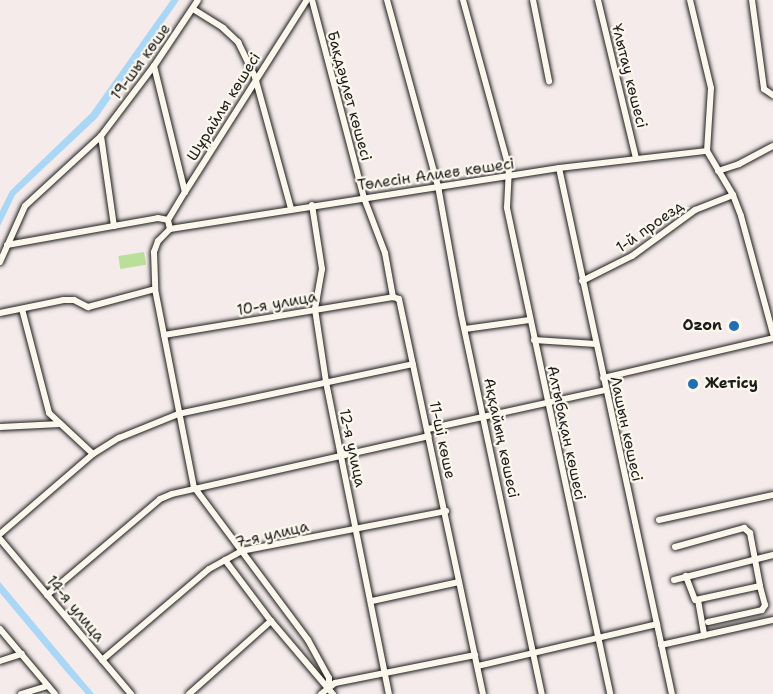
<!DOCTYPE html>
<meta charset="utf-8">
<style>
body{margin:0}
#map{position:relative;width:773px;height:694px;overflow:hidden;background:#f5ebeb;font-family:"Shantell Sans",sans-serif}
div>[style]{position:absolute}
.green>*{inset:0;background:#badf9a;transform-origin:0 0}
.water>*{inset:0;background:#abd7f7}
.roads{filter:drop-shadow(0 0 2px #1c1c1c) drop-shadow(0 0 2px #1c1c1c)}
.minor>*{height:6px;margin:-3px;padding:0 3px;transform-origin:3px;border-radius:3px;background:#fbf7ec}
.dots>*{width:16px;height:16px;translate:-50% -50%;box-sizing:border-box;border:3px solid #fbf7ec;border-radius:50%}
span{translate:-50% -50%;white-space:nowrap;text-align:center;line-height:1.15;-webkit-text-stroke:4.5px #fbf7ec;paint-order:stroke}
.street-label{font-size:15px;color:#1c1c1c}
.poi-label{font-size:15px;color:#1c1c1c;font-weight:700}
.right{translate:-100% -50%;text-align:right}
.left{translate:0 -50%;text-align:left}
</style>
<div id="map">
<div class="green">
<div style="left:144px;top:252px;width:13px;height:26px;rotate:81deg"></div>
</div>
<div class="water">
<div style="clip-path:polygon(171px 0,179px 0,97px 118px,15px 195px,0 226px,0 211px,10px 191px,91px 113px)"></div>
<div style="clip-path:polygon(0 582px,72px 668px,94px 694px,86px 694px,67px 673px,0 593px)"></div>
</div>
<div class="roads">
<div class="minor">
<div style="left:312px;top:0;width:205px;rotate:75.3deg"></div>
<div style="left:364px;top:198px;width:59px;rotate:69.1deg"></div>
<div style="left:385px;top:253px;width:45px;rotate:79.7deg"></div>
<div style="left:393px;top:297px;width:6px;rotate:18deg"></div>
<div style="left:399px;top:299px;width:404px;rotate:78deg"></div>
<div style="left:387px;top:0;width:193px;rotate:74.7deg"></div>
<div style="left:438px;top:186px;width:130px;rotate:79.8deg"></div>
<div style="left:461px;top:314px;width:389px;rotate:78deg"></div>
<div style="left:463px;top:0;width:174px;rotate:74.7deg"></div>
<div style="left:509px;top:168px;width:40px;rotate:92.9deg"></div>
<div style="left:507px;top:208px;width:497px;rotate:78deg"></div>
<div style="left:533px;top:0;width:83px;rotate:78.8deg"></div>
<div style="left:598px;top:0;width:163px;rotate:76.5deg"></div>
<div style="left:690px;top:0;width:90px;rotate:76.6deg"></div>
<div style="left:711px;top:88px;width:63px;rotate:93.6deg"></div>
<div style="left:707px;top:151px;width:51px;rotate:59.4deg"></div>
<div style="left:733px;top:195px;width:22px;rotate:69deg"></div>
<div style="left:741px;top:216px;width:122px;rotate:74.8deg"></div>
<div style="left:752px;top:0;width:90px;rotate:82.3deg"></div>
<div style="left:764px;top:89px;width:11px;rotate:34deg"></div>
<div style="left:193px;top:9px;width:36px;rotate:32deg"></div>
<div style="left:223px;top:28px;width:21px;rotate:43deg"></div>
<div style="left:238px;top:42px;width:39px;rotate:64deg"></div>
<div style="left:255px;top:77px;width:137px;rotate:74.7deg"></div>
<div style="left:154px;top:66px;width:130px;rotate:76.2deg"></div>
<div style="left:101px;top:136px;width:91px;rotate:81.8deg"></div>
<div style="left:559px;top:168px;width:538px;rotate:77.88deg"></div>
<div style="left:718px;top:171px;width:22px;rotate:-18deg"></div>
<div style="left:739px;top:164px;width:38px;rotate:-28deg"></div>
<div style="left:312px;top:205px;width:65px;rotate:81.1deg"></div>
<div style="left:322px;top:269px;width:41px;rotate:99.9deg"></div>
<div style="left:315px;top:309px;width:74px;rotate:81.4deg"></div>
<div style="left:326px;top:382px;width:318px;rotate:78.6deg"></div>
<div style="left:170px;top:229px;width:394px;rotate:-8.9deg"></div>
<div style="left:559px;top:168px;width:149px;rotate:-6.6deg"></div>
<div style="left:170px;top:229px;width:17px;rotate:135deg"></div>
<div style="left:158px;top:241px;width:12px;rotate:110deg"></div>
<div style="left:154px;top:252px;width:37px;rotate:88deg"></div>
<div style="left:155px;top:289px;width:202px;rotate:78.9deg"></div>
<div style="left:194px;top:487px;width:191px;rotate:53.3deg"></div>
<div style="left:308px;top:640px;width:43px;rotate:61.1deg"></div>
<div style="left:329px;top:678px;width:9px;rotate:90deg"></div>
<div style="left:170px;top:229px;width:9px;rotate:-103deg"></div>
<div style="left:168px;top:220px;width:33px;rotate:-59deg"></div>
<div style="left:185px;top:192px;width:227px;rotate:-57.6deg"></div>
<div style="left:7px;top:245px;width:153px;rotate:-10.1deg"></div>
<div style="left:158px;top:218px;width:10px;rotate:11deg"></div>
<div style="left:0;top:262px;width:61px;rotate:-65.9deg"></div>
<div style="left:25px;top:206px;width:103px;rotate:-42.6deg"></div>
<div style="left:101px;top:136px;width:88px;rotate:-52.9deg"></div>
<div style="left:154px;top:66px;width:79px;rotate:-56.3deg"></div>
<div style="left:582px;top:281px;width:56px;rotate:-26.6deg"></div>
<div style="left:632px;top:256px;width:78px;rotate:-36.1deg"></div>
<div style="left:695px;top:210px;width:41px;rotate:-21.5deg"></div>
<div style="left:22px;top:309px;width:107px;rotate:75.4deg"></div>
<div style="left:49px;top:413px;width:60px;rotate:43deg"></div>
<div style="left:0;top:313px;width:65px;rotate:-11.5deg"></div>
<div style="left:64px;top:300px;width:10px"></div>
<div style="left:74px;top:300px;width:16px;rotate:27deg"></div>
<div style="left:88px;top:307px;width:69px;rotate:-15deg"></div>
<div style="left:465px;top:329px;width:65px;rotate:-8deg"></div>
<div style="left:164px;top:335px;width:232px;rotate:-9.4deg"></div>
<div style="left:534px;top:340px;width:62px;rotate:3.7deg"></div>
<div style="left:603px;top:378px;width:175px;rotate:-13.2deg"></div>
<div style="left:0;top:427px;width:60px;rotate:-2.9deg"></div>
<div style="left:428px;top:429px;width:182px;rotate:-12.4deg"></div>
<div style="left:659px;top:520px;width:117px;rotate:-12.4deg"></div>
<div style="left:0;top:534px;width:123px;rotate:-40.7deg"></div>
<div style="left:93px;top:454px;width:31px;rotate:-32deg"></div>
<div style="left:119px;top:438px;width:64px;rotate:-22.1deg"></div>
<div style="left:178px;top:414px;width:240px;rotate:-12deg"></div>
<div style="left:0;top:539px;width:203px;rotate:49.8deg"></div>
<div style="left:675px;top:547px;width:72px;rotate:-15.4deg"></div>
<div style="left:744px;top:528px;width:8px;rotate:40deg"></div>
<div style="left:750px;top:533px;width:54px;rotate:79.3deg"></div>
<div style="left:760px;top:586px;width:66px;rotate:167.8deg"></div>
<div style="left:695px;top:600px;width:26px;rotate:-111deg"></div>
<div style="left:225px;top:560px;width:76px;rotate:53deg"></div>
<div style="left:271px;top:621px;width:96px;rotate:49.7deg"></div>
<div style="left:674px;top:580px;width:102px;rotate:-14.2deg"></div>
<div style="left:47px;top:595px;width:148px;rotate:-40.3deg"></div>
<div style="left:160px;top:499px;width:13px;rotate:-23deg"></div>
<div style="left:172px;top:494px;width:263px;rotate:-12.7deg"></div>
<div style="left:698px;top:600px;width:36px;rotate:80deg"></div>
<div style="left:372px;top:601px;width:89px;rotate:-12.3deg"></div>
<div style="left:708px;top:622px;width:55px;rotate:-12.5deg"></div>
<div style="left:762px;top:610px;width:6px;rotate:-59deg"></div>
<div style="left:765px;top:605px;width:20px;rotate:-105deg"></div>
<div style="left:0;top:629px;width:85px;rotate:49.8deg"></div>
<div style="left:661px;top:645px;width:115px;rotate:-12.6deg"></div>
<div style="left:102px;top:660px;width:140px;rotate:-40.4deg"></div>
<div style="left:209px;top:569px;width:37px;rotate:-29deg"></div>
<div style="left:241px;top:551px;width:209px;rotate:-11deg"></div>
<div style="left:0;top:661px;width:23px;rotate:-18deg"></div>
<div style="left:478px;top:666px;width:184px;rotate:-13.2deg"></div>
<div style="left:21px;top:694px;width:28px;rotate:-17deg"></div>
<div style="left:189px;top:694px;width:110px;rotate:-41.7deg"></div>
<div style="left:321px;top:694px;width:18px;rotate:-38deg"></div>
<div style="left:335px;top:683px;width:143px;rotate:-11.3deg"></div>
</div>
</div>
<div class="dots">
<div style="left:734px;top:326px;background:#1f6fb2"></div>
<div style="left:693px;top:384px;background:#1f6fb2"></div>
</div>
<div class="street-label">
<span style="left:141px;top:62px;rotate:-54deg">19-шы көше</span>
<span style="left:629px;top:76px;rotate:76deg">Ұлытау көшесi</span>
<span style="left:349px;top:96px;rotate:75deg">Бақдәулет көшесi</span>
<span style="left:224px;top:107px;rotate:-58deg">Шұрайлы көшесі</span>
<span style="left:436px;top:175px;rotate:-8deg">Төлесін Алиев көшесі</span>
<span style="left:650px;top:227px;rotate:-35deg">1-й проезд</span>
<span style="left:277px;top:304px;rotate:-10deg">10-я улица</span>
<span style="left:626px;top:429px;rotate:78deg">Лашын көшесі</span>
<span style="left:566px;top:433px;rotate:78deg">Алтыбақан көшесі</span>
<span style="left:501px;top:438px;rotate:78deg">Аққайың көшесі</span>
<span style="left:442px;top:440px;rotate:78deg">11-ші көше</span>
<span style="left:352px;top:448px;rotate:78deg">12-я улица</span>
<span style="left:272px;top:535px;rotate:-13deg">7-я улица</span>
<span style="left:75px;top:609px;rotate:50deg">14-я улица</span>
</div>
<div class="poi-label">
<span class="right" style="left:722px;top:326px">Ozon</span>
<span class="left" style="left:705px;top:384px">Жетісу</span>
</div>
</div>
